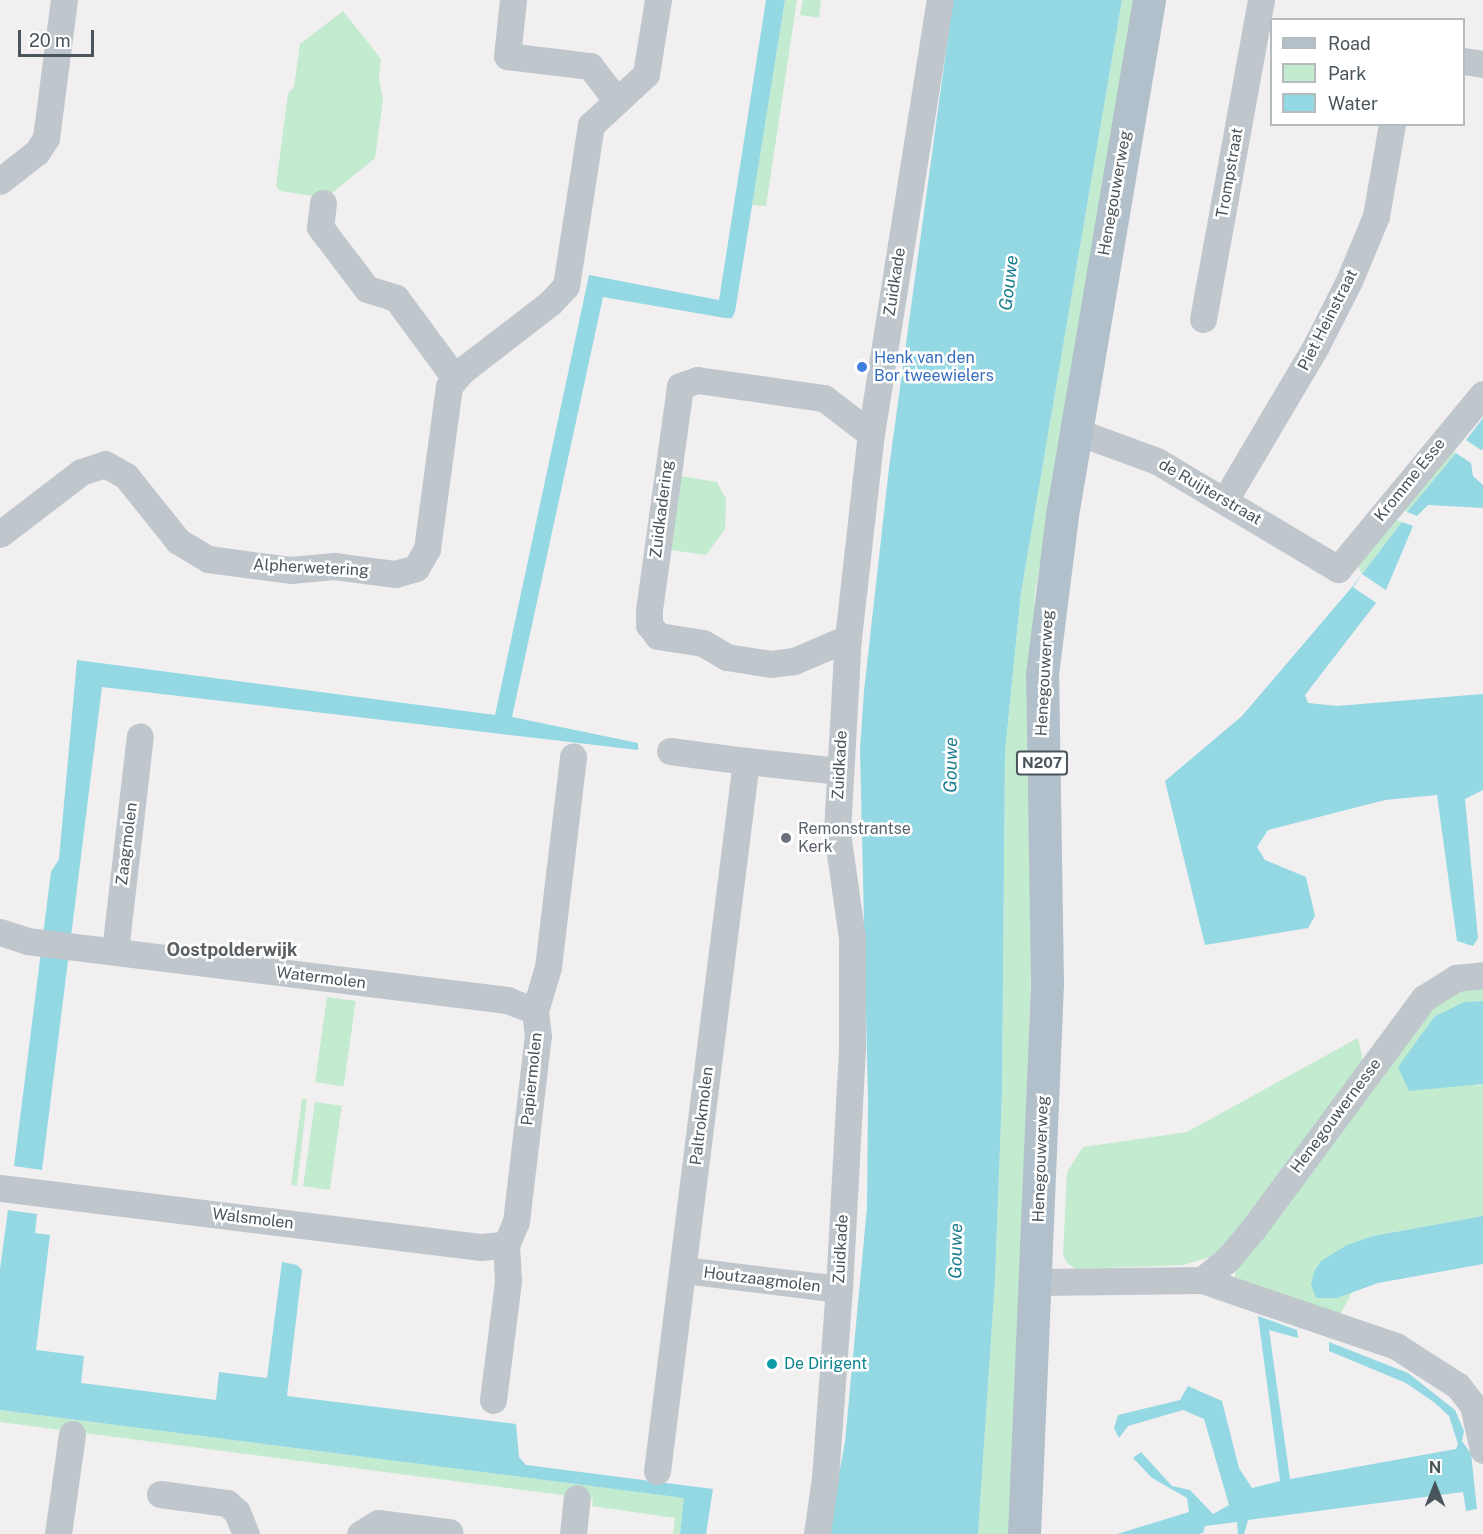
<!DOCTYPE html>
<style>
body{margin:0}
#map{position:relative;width:1483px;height:1534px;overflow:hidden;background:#f2eff0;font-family:"Public Sans",sans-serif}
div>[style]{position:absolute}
.green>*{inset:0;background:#c2ebcf;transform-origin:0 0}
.water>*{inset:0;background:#93d8e3}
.pier>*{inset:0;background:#f2eff0;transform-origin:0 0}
.street>*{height:27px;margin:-13.5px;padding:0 13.5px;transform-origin:13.5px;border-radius:13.5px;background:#bfc7cd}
.primary>*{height:33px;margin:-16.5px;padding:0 16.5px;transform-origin:16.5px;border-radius:16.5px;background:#b2c0cb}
.dots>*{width:16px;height:16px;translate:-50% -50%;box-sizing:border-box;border:3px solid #fff;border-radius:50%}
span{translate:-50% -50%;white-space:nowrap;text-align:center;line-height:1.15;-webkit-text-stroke:5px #fff;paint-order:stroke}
.shield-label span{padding:2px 4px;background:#fff;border:2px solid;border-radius:4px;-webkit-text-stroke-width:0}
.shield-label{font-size:15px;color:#49545b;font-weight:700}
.street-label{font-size:16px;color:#49545b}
.shop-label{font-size:16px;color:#366cbe}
.left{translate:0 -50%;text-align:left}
.worship-label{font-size:16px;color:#5b616d}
.culture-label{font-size:16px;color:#0d838f}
.water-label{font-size:18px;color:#197e8f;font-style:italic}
.neighbourhood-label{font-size:18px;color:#5c6063;font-weight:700}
.legend{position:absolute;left:1270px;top:18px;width:195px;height:108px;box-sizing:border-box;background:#fff;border:2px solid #b6bbbd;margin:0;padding:8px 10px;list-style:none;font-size:18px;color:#49545b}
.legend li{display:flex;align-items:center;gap:12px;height:30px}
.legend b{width:30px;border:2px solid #b6bbbd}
.north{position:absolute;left:1405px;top:1456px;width:60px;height:60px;-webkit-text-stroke:4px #fff;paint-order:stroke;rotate:0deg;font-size:16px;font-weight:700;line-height:24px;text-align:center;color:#49545b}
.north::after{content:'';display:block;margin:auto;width:21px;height:27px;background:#49545b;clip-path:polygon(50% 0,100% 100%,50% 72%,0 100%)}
.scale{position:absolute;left:18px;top:30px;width:76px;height:27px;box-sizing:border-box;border:3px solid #49545b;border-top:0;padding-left:8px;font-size:18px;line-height:21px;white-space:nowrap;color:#49545b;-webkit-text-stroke:4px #fff;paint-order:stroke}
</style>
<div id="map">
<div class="green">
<div style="clip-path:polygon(785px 0,797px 0,766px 206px,752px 205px)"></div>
<div style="clip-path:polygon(803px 0,821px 0,819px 18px,800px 15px)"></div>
<div style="clip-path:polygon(1122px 0,1134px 0,1035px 593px,1027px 751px,1032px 948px,1010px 1534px,978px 1534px,995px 1280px,1002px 1093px,1005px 752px,1021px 593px)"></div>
<div style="clip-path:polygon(343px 11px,381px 59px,379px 79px,383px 99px,375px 158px,326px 198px,280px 191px,276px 186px,288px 93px,294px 87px,300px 44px)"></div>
<div style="clip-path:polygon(1453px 450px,1456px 453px,1407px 512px,1402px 506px)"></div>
<div style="clip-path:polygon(675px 475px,717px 482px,726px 499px,725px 529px,706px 555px,664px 549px)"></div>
<div style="clip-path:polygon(1394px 519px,1402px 522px,1362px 574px,1356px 562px)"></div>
<div style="clip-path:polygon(1483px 986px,1483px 1001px,1465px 1002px,1476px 1086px,1483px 1084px,1483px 1216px,1373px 1236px,1337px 1298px,1352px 1292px,1339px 1317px,1235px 1283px,1235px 1273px,1432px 1007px,1455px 993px)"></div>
<div style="left:327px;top:997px;width:29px;height:86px;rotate:8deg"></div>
<div style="clip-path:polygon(1358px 1038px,1363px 1060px,1235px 1236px,1214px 1256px,1183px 1265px,1077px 1269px,1068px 1264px,1063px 1256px,1067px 1172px,1083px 1147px,1187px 1132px)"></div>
<div style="clip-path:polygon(302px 1099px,307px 1099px,297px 1186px,291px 1185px)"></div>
<div style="left:315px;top:1102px;width:27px;height:85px;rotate:8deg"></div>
<div style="clip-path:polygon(0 1410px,685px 1498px,680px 1534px,673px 1534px,675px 1518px,592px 1506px,593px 1499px,0 1422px)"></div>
</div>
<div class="water">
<div style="clip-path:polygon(766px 0,785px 0,735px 312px,732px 318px,725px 318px,603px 297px,512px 717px,638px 743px,638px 750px,102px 687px,42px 1170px,14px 1166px,51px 872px,59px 859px,77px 660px,495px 715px,589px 275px,719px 300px)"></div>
<div style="clip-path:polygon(953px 0,1122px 0,1021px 593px,1005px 752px,1002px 1093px,995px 1280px,978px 1534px,828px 1534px,845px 1442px,867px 1207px,868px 1099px,860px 749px,864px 691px,889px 468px)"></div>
<div style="clip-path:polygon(1483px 418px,1483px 449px,1481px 450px,1466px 440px)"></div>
<div style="clip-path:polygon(1456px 453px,1471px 463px,1473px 476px,1483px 485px,1483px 508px,1428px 505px,1417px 516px,1407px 512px)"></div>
<div style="clip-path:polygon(1402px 522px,1413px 526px,1386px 590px,1305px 695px,1308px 703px,1337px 706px,1483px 694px,1483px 790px,1465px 799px,1478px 938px,1473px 946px,1457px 941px,1437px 795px,1385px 800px,1268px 830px,1257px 847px,1265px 860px,1306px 877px,1315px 916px,1308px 928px,1205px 945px,1165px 781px,1242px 716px,1352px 587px)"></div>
<div style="clip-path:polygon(1483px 1001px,1483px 1084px,1409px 1091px,1398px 1067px,1435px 1016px,1465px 1002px)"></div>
<div style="clip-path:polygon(8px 1210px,37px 1214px,35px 1233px,50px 1235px,36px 1350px,84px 1356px,81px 1383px,216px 1400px,219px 1372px,267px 1378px,282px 1262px,297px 1265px,302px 1270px,287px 1396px,516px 1424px,519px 1457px,526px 1465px,713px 1489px,706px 1534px,680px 1534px,684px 1498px,0 1410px,0 1269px)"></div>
<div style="clip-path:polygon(1483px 1216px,1483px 1264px,1378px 1283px,1337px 1298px,1316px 1298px,1311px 1285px,1314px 1272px,1321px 1261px,1347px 1245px,1373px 1236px)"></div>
<div style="clip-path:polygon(1258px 1316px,1297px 1330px,1298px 1338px,1269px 1330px,1290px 1479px,1456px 1449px,1458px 1444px,1449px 1416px,1435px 1403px,1406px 1383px,1329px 1351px,1329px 1342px,1408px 1373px,1455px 1410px,1464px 1431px,1462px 1441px,1471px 1454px,1477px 1509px,1466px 1511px,1463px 1492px,1248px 1520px,1244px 1534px,1238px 1534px,1237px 1522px,1205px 1526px,1203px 1533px,1197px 1534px,1117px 1534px,1189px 1512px,1187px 1498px,1152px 1478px,1133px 1458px,1141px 1452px,1172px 1486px,1190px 1490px,1213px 1514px,1229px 1505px,1204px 1419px,1183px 1410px,1128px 1426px,1119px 1438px,1114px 1428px,1118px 1415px,1180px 1400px,1188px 1386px,1222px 1401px,1239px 1468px,1252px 1488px,1280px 1481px)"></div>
</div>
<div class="pier">
<div style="left:1362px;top:574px;width:29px;height:16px;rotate:34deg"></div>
</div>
<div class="street">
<div style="left:513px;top:0;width:56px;rotate:96.1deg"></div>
<div style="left:507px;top:56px;width:84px;rotate:6.9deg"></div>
<div style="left:590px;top:66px;width:44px;rotate:52.4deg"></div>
<div style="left:1464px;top:61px;width:19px;rotate:9deg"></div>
<div style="left:0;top:181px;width:47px;rotate:-38.1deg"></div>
<div style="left:37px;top:152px;width:17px;rotate:-57deg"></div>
<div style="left:46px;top:138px;width:139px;rotate:-82.6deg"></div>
<div style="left:323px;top:203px;width:24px;rotate:97deg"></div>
<div style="left:320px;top:227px;width:5px;rotate:53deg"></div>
<div style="left:323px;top:231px;width:73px;rotate:52.8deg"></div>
<div style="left:367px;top:289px;width:30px;rotate:17deg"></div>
<div style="left:396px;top:298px;width:99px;rotate:53.6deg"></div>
<div style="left:1203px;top:319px;width:324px;rotate:-79.7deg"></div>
<div style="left:1075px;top:431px;width:87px;rotate:20.1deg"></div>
<div style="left:1157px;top:461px;width:211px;rotate:30.8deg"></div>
<div style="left:1338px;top:569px;width:227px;rotate:-50.4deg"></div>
<div style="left:1225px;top:500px;width:179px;rotate:-59.4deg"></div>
<div style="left:1316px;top:346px;width:73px;rotate:-63.1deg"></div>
<div style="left:1349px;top:281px;width:70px;rotate:-67.4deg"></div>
<div style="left:1376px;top:216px;width:93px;rotate:-80.1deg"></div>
<div style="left:0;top:534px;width:102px;rotate:-37.4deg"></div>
<div style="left:81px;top:472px;width:25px;rotate:-18deg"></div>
<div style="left:105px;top:464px;width:24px;rotate:30deg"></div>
<div style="left:126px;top:476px;width:83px;rotate:51.3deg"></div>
<div style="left:178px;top:541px;width:35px;rotate:31deg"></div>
<div style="left:208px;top:559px;width:83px;rotate:7.6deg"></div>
<div style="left:290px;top:570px;width:44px;rotate:-5.2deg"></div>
<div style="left:334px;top:566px;width:62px;rotate:7.5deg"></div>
<div style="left:395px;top:574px;width:22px;rotate:-16deg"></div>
<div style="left:416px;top:568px;width:22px;rotate:-60deg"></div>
<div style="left:427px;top:549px;width:164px;rotate:-82.3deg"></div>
<div style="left:449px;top:386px;width:21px;rotate:-49deg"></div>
<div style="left:463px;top:370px;width:110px;rotate:-37.6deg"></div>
<div style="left:550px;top:303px;width:23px;rotate:-47deg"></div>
<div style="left:566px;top:286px;width:163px;rotate:-81.2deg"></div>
<div style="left:591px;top:125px;width:75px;rotate:-42.8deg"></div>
<div style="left:646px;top:74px;width:75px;rotate:-80.8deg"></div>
<div style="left:848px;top:638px;width:59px;rotate:156.9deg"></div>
<div style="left:794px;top:661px;width:23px;rotate:173deg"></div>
<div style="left:771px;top:664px;width:45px;rotate:-171deg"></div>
<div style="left:727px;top:657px;width:28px;rotate:-150deg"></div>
<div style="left:703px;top:643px;width:46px;rotate:-171.2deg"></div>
<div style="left:658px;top:636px;width:14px;rotate:-129deg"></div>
<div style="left:649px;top:625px;width:15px;rotate:-90deg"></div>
<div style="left:649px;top:610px;width:226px;rotate:-82.1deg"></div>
<div style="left:680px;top:386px;width:18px;rotate:-19deg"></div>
<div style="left:697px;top:380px;width:128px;rotate:8.1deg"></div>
<div style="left:824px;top:398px;width:59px;rotate:37.5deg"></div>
<div style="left:670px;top:751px;width:77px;rotate:7.5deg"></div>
<div style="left:0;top:932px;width:28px;rotate:18deg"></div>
<div style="left:27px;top:941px;width:484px;rotate:7deg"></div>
<div style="left:507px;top:1000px;width:30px;rotate:21deg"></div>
<div style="left:115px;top:951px;width:216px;rotate:-83.4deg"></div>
<div style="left:0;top:1188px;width:485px;rotate:7deg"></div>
<div style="left:481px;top:1247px;width:25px;rotate:-5deg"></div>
<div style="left:684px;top:1270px;width:156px;rotate:7deg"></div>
<div style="left:1202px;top:1280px;width:32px;rotate:-39deg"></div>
<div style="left:1227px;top:1260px;width:40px;rotate:-50deg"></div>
<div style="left:1253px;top:1229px;width:287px;rotate:-53.5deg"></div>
<div style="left:1424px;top:998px;width:38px;rotate:-32deg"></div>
<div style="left:1456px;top:978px;width:27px;rotate:-6deg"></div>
<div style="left:1037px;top:1282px;width:165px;rotate:-0.7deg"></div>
<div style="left:1202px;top:1280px;width:205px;rotate:18.8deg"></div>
<div style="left:1396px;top:1346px;width:74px;rotate:32.8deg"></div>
<div style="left:1458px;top:1386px;width:24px;rotate:52deg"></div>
<div style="left:1473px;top:1405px;width:46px;rotate:77.5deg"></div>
<div style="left:493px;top:1400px;width:120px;rotate:-82.8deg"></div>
<div style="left:508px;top:1281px;width:36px;rotate:-93deg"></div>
<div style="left:506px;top:1245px;width:25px;rotate:-67deg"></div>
<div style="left:516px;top:1222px;width:187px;rotate:-83.3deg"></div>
<div style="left:538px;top:1036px;width:25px;rotate:-97deg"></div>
<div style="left:535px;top:1011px;width:46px;rotate:-73.5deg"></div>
<div style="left:548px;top:967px;width:212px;rotate:-83.2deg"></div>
<div style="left:657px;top:1471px;width:716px;rotate:-82.86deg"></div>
<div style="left:746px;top:761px;width:94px;rotate:6.1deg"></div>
<div style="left:160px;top:1494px;width:68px;rotate:7.7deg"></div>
<div style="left:227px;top:1503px;width:13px;rotate:42deg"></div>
<div style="left:237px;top:1512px;width:24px;rotate:68deg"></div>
<div style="left:58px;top:1534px;width:101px;rotate:-82deg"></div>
<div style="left:360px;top:1534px;width:21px;rotate:-31deg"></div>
<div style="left:378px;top:1523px;width:72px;rotate:7.2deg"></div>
<div style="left:573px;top:1534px;width:36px;rotate:-84deg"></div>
<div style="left:817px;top:1534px;width:57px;rotate:-81.9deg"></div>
<div style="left:825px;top:1478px;width:190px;rotate:-85.8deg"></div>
<div style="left:839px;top:1289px;width:243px;rotate:-86.9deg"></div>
<div style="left:852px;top:1046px;width:108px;rotate:-90deg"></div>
<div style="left:852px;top:938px;width:107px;rotate:-98.1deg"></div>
<div style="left:837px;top:832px;width:194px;rotate:-86.8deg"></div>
<div style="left:848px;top:638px;width:205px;rotate:-83.6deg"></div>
<div style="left:871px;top:434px;width:439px;rotate:-81deg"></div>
</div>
<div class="primary">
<div style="left:1024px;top:1534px;width:550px;rotate:-87.61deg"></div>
<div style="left:1047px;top:984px;width:310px;rotate:-90.9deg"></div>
<div style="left:1042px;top:674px;width:160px;rotate:-82.8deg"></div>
<div style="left:1062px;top:515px;width:522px;rotate:-80.41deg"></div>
</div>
<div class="dots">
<div style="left:862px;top:367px;background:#3f7fe0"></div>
<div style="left:786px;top:838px;background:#6b7280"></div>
<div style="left:772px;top:1364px;background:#0f9aa8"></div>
</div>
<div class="shield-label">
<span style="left:1042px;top:763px">N207</span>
</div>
<div class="street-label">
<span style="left:1230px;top:173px;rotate:-80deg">Trompstraat</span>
<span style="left:1115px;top:193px;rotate:-80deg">Henegouwerweg</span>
<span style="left:895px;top:282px;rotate:-81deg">Zuidkade</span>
<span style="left:1328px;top:320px;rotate:-63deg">Piet Heinstraat</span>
<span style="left:1410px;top:480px;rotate:-51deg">Kromme Esse</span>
<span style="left:1210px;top:492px;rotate:30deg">de Ruijterstraat</span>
<span style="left:662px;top:509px;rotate:-83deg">Zuidkadering</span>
<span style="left:311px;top:568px;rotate:3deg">Alpherwetering</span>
<span style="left:1045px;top:673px;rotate:-87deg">Henegouwerweg</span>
<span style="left:840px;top:765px;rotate:-87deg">Zuidkade</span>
<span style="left:127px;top:844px;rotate:-83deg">Zaagmolen</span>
<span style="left:321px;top:978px;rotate:7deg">Watermolen</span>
<span style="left:532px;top:1079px;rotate:-84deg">Papiermolen</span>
<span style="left:702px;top:1116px;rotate:-83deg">Paltrokmolen</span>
<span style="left:1336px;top:1116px;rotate:-53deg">Henegouwernesse</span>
<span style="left:1041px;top:1159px;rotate:-88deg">Henegouwerweg</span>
<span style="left:253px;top:1219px;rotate:7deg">Walsmolen</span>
<span style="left:841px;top:1249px;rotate:-87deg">Zuidkade</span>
<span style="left:762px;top:1280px;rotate:7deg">Houtzaagmolen</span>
</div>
<div class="shop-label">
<span class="left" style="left:874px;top:367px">Henk van den<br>Bor tweewielers</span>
</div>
<div class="worship-label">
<span class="left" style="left:798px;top:838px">Remonstrantse<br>Kerk</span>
</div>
<div class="culture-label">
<span class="left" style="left:784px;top:1364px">De Dirigent</span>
</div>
<div class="water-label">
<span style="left:1009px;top:283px;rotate:-83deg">Gouwe</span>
<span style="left:951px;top:765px;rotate:-89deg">Gouwe</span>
<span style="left:956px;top:1251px;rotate:-89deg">Gouwe</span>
</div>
<div class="neighbourhood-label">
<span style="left:232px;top:950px">Oostpolderwijk</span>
</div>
<ul class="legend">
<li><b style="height:8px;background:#b2c0cb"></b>Road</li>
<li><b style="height:16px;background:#c2ebcf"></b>Park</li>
<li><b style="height:16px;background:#93d8e3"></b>Water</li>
</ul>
<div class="north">N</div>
<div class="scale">20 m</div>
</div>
